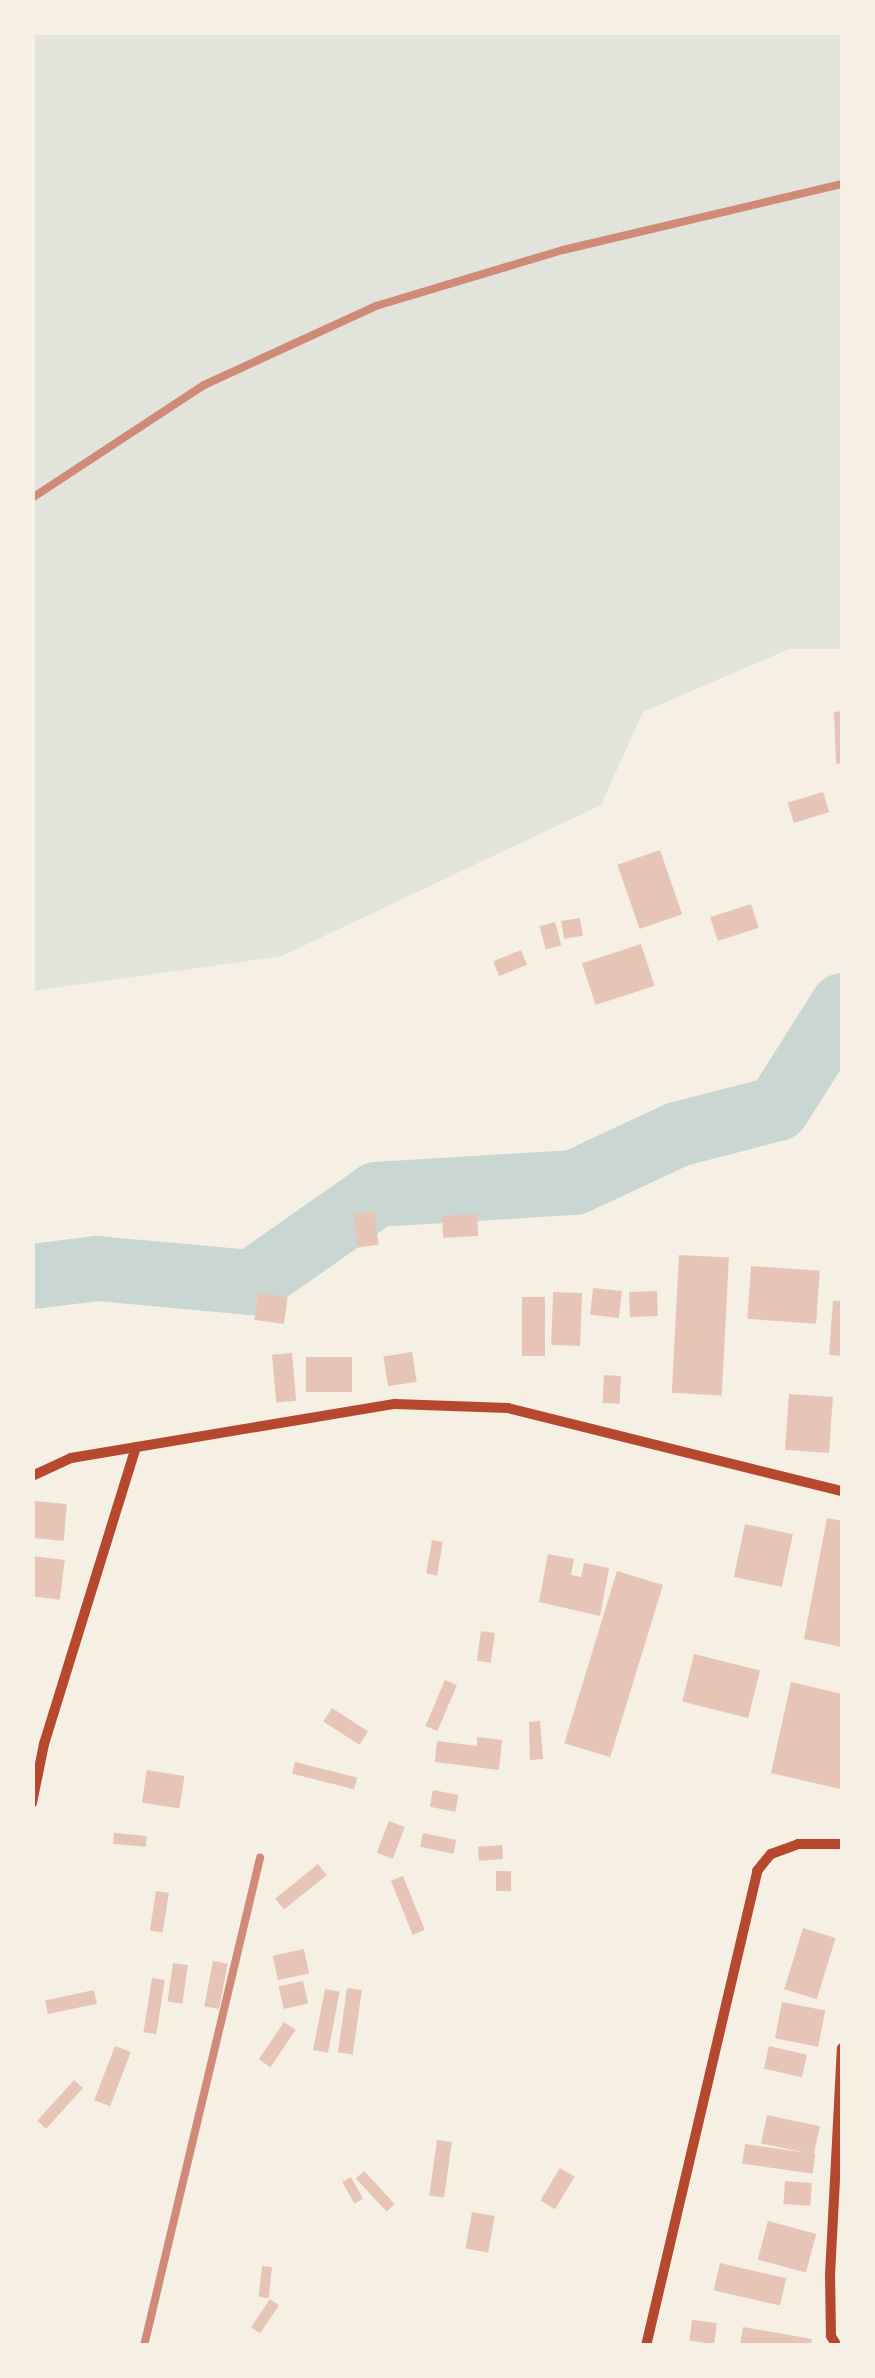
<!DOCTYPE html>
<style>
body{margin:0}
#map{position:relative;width:875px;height:2378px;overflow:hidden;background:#f6efe4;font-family:Commissioner,sans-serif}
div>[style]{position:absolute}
.green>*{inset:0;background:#e2e4dc}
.river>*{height:65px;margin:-32.5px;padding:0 32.5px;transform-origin:32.5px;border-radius:32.5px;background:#c9d6d2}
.building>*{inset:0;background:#e6c5b7;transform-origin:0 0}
.minor>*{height:10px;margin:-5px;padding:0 5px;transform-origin:5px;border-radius:5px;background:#b5482f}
.rail>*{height:8px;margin:-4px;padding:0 4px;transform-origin:4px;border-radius:4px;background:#cf8b77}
span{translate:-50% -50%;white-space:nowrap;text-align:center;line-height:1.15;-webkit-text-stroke:10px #f6efe4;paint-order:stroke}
.frame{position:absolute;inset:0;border:35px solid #f6efe4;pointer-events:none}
</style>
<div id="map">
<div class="green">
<div style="clip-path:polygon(32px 33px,842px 33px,842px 649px,789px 649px,643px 712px,601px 805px,282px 956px,33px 991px)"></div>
</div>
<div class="river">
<div style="left:32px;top:1276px;width:65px;rotate:-7deg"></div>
<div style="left:97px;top:1268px;width:155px;rotate:5.2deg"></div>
<div style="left:251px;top:1282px;width:153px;rotate:-35.1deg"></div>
<div style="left:376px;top:1194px;width:198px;rotate:-3.5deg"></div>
<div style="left:574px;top:1182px;width:114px;rotate:-25deg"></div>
<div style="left:677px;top:1134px;width:103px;rotate:-14.6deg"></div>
<div style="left:777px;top:1108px;width:122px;rotate:-57.7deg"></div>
</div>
<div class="building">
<div style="clip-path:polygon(842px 711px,842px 763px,836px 764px,834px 712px)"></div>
<div style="left:823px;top:792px;width:21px;height:37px;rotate:73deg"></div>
<div style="left:660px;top:850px;width:68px;height:45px;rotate:71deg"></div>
<div style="left:751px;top:904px;width:25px;height:43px;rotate:72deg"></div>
<div style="left:580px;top:918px;width:18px;height:19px;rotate:81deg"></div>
<div style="left:555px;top:922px;width:24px;height:16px;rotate:75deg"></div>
<div style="left:641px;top:944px;width:44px;height:62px;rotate:72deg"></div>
<div style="left:521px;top:950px;width:16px;height:30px;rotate:68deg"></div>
<div style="left:374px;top:1211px;width:34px;height:21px;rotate:82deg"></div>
<div style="left:477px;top:1214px;width:22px;height:35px;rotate:87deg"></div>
<div style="left:679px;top:1255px;width:50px;height:138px;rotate:3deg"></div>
<div style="left:751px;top:1266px;width:69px;height:53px;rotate:4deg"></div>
<div style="left:593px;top:1288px;width:29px;height:27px;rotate:6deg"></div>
<div style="left:657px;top:1291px;width:25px;height:28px;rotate:88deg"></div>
<div style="left:553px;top:1292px;width:29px;height:53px;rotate:2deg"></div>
<div style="left:258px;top:1293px;width:30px;height:27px;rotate:8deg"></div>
<div style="left:522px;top:1297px;width:23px;height:59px"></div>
<div style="clip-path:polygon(833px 1301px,842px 1301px,842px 1356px,829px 1355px)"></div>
<div style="left:412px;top:1352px;width:30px;height:29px;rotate:81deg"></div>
<div style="left:292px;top:1353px;width:48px;height:20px;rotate:85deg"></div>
<div style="left:306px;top:1357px;width:46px;height:35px"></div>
<div style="left:604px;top:1375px;width:17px;height:28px;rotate:3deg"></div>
<div style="left:789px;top:1394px;width:44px;height:56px;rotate:4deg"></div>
<div style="left:34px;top:1501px;width:33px;height:37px;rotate:5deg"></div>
<div style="clip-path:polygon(827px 1518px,842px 1521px,842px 1647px,804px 1639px)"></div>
<div style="left:745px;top:1524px;width:49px;height:54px;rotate:12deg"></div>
<div style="left:432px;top:1540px;width:11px;height:34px;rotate:10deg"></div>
<div style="clip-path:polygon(548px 1554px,574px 1559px,571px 1575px,581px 1577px,584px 1563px,609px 1568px,600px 1616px,539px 1602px)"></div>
<div style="left:32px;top:1556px;width:33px;height:40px;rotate:7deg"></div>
<div style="left:617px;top:1571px;width:48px;height:180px;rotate:17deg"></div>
<div style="left:481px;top:1631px;width:14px;height:30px;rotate:8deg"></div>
<div style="left:694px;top:1654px;width:68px;height:49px;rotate:14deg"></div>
<div style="left:445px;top:1680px;width:13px;height:50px;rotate:23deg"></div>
<div style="clip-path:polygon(791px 1682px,842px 1694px,840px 1789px,771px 1773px)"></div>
<div style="left:332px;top:1708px;width:43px;height:16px;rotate:33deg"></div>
<div style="clip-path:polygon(540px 1721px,543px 1759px,530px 1760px,529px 1722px)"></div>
<div style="clip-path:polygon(477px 1737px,502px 1740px,499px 1770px,435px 1762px,437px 1741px,477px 1746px)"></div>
<div style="left:295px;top:1762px;width:64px;height:12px;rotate:14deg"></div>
<div style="left:147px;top:1770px;width:38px;height:33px;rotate:9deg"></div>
<div style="left:433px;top:1790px;width:26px;height:17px;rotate:11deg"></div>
<div style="left:389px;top:1821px;width:17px;height:34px;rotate:21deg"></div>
<div style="left:114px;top:1833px;width:33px;height:11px;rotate:5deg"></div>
<div style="left:423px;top:1833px;width:34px;height:14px;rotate:12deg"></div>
<div style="left:502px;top:1845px;width:14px;height:24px;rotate:86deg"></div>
<div style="left:318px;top:1864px;width:14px;height:55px;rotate:51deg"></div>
<div style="left:496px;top:1871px;width:15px;height:20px"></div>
<div style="left:403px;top:1876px;width:58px;height:13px;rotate:68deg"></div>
<div style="left:156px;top:1891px;width:13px;height:40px;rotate:9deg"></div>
<div style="left:803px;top:1928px;width:34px;height:64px;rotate:17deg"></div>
<div style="left:304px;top:1949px;width:25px;height:32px;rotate:78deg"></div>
<div style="left:213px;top:1961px;width:15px;height:46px;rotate:11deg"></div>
<div style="left:173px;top:1963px;width:15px;height:39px;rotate:8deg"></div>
<div style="left:152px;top:1978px;width:13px;height:55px;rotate:9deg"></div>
<div style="left:303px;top:1981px;width:23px;height:25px;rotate:77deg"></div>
<div style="left:347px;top:1988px;width:15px;height:65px;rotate:8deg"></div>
<div style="left:325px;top:1989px;width:15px;height:62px;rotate:11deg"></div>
<div style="left:94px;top:1990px;width:14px;height:50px;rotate:78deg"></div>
<div style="left:782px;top:2002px;width:44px;height:37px;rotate:11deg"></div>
<div style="left:284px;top:2022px;width:14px;height:45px;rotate:34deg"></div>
<div style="left:115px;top:2046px;width:17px;height:58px;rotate:21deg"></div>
<div style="left:769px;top:2046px;width:39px;height:23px;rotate:13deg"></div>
<div style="left:74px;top:2080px;width:12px;height:55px;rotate:42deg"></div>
<div style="left:767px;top:2115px;width:54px;height:29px;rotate:12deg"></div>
<div style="left:437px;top:2140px;width:15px;height:56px;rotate:8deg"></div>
<div style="left:745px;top:2144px;width:71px;height:20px;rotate:8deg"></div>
<div style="left:560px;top:2168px;width:17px;height:38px;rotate:31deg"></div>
<div style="left:364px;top:2171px;width:45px;height:11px;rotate:47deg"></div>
<div style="left:351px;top:2177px;width:25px;height:10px;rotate:61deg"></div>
<div style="left:785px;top:2181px;width:27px;height:23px;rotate:4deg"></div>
<div style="left:472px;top:2212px;width:23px;height:37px;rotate:10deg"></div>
<div style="left:768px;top:2221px;width:50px;height:40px;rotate:15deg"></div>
<div style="left:720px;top:2263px;width:68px;height:28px;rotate:13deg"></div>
<div style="left:262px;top:2266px;width:10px;height:31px;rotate:6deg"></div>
<div style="left:270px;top:2299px;width:11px;height:34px;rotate:34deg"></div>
<div style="left:692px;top:2320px;width:25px;height:21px;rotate:7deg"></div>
<div style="clip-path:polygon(743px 2327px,812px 2339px,811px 2346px,740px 2346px)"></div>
</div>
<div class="minor">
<div style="left:32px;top:1476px;width:43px;rotate:-24.8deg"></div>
<div style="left:71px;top:1458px;width:328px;rotate:-9.5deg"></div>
<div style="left:395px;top:1404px;width:113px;rotate:2deg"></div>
<div style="left:508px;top:1408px;width:344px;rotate:14deg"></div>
<div style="left:32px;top:1803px;width:60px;rotate:-78.5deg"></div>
<div style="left:44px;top:1744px;width:311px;rotate:-72.8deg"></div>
<div style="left:646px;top:2346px;width:488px;rotate:-76.8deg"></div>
<div style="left:757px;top:1871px;width:22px;rotate:-51deg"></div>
<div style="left:771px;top:1854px;width:29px;rotate:-20deg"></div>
<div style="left:798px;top:1844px;width:44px"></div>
<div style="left:837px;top:2346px;width:12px;rotate:-121deg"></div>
<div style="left:831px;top:2336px;width:61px;rotate:-90.9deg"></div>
<div style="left:830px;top:2275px;width:227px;rotate:-87deg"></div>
</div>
<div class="rail">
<div style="left:32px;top:498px;width:206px;rotate:-33.3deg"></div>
<div style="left:204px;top:385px;width:189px;rotate:-24.7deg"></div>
<div style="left:376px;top:306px;width:195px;rotate:-16.7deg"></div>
<div style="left:563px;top:250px;width:287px;rotate:-13.3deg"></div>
<div style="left:144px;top:2346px;width:502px;rotate:-76.63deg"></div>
</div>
<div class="frame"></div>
</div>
